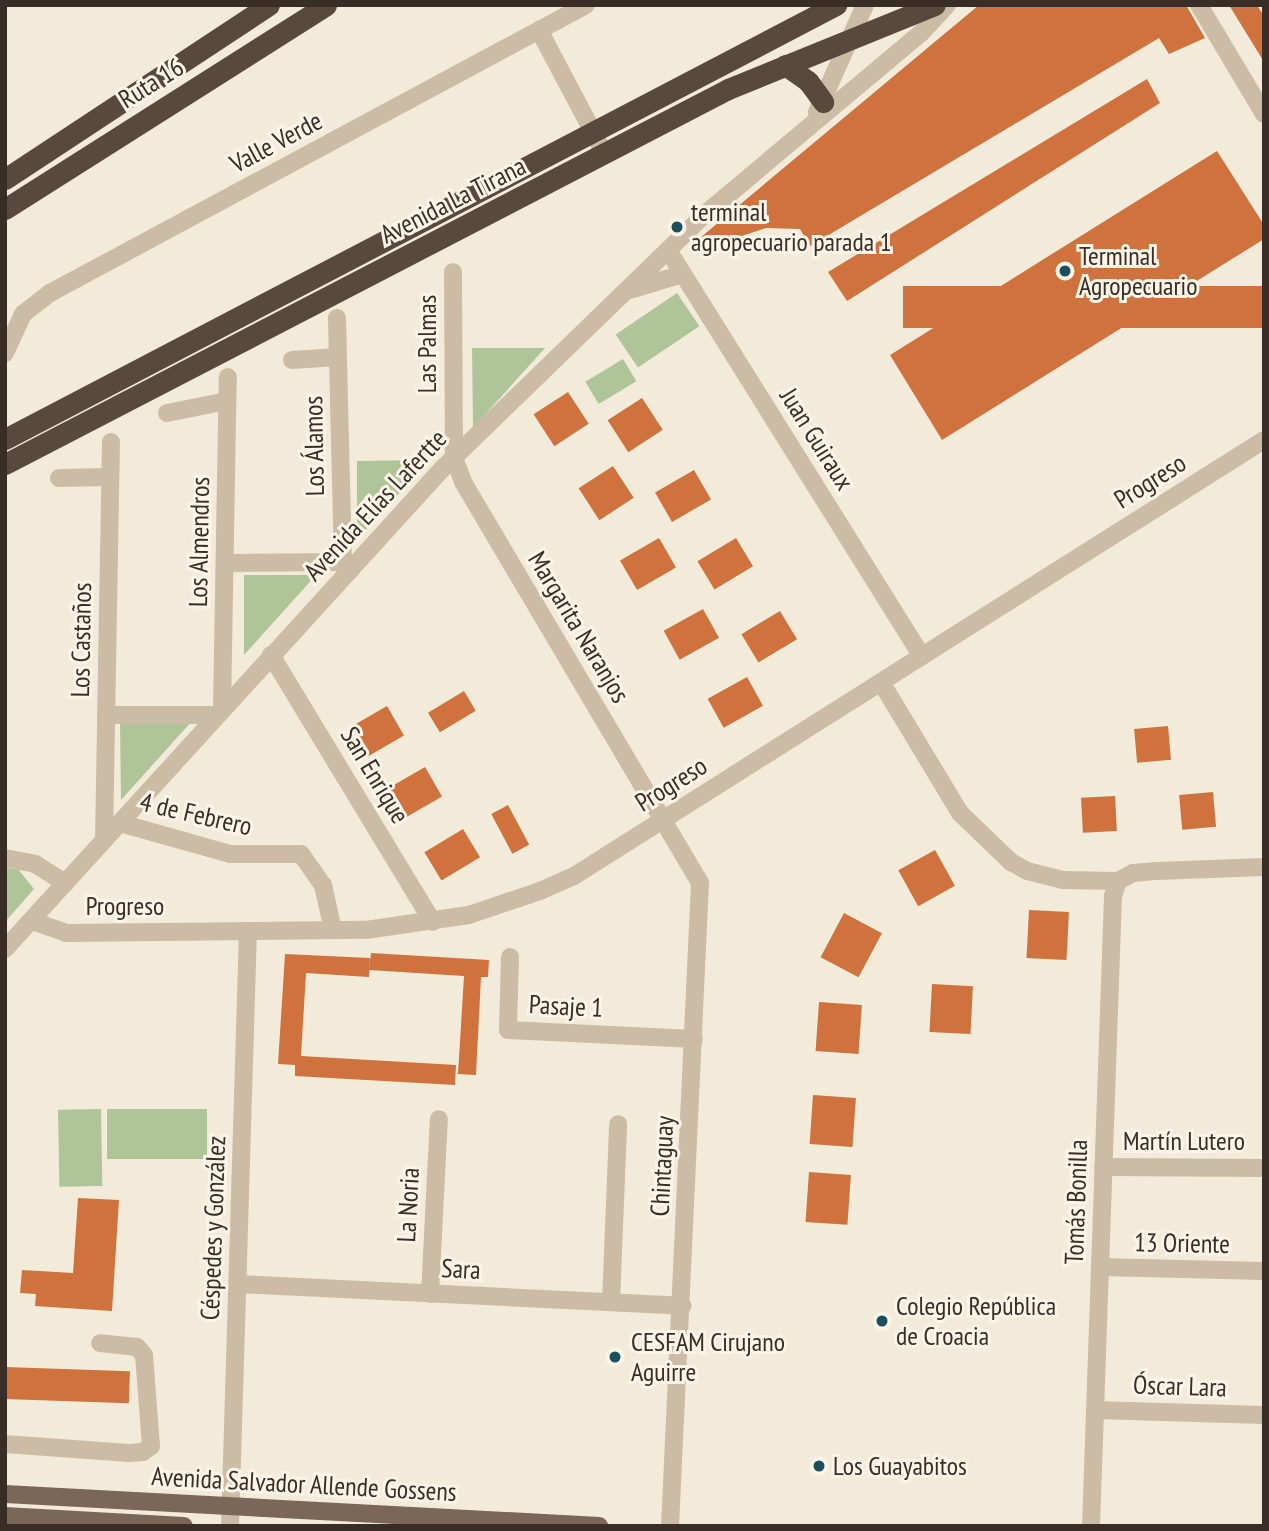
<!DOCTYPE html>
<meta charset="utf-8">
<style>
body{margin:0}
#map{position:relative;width:1269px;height:1531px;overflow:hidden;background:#f3ebda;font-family:"PT Sans Narrow",sans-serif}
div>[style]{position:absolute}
.green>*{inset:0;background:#b0c499;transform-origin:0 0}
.building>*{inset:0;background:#cf723d;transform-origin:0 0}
.minor>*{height:18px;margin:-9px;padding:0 9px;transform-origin:9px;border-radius:9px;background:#ccbca5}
.major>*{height:18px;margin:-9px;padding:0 9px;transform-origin:9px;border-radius:9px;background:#7b6757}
.highway>*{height:21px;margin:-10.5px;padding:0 10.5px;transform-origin:10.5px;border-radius:10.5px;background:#59493d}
.dots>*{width:19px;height:19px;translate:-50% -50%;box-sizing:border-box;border:4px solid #fbf4e7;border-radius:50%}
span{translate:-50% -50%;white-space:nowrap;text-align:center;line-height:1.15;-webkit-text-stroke:6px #fbf4e7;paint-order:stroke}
.street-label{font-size:26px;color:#382e27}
.poi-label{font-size:26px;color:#382e27}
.left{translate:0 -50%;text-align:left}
.frame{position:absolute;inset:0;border:7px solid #382e27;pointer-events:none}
</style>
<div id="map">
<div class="green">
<div style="left:677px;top:293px;width:40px;height:74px;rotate:56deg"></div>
<div style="clip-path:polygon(472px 348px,545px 348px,473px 428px)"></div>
<div style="left:623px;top:359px;width:26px;height:44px;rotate:59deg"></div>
<div style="clip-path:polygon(429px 460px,357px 540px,357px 461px)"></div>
<div style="clip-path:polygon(244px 575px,316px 575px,244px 655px)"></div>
<div style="clip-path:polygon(120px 721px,192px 721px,121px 800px)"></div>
<div style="clip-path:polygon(5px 868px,18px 869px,34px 889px,5px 922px)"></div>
<div style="left:101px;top:1109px;width:77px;height:43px;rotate:89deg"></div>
<div style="left:207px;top:1109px;width:50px;height:100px;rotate:90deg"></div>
</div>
<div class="building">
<div style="clip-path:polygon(979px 5px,1186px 5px,1205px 38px,1169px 54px,1159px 38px,810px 246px,800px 229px,766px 228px,707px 247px,701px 237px)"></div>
<div style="clip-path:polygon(1229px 5px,1257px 5px,1264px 16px,1264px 62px)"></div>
<div style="clip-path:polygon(1147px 79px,1160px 103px,847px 301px,828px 272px)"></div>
<div style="clip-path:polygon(1217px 151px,1264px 225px,1264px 239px,942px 440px,890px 355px)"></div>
<div style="left:1264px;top:286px;width:42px;height:361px;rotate:90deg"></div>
<div style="left:568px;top:392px;width:38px;height:41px;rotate:57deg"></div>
<div style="left:642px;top:398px;width:38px;height:41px;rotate:57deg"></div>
<div style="left:613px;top:466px;width:38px;height:41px;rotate:57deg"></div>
<div style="left:694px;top:470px;width:34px;height:45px;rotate:60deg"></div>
<div style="left:659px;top:538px;width:34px;height:45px;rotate:60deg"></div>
<div style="left:736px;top:538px;width:33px;height:45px;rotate:59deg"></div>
<div style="left:703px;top:609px;width:33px;height:45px;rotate:61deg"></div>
<div style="left:780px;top:611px;width:33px;height:45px;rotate:59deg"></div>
<div style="left:747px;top:677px;width:33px;height:45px;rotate:61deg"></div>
<div style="left:464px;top:691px;width:23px;height:42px;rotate:59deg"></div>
<div style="left:387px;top:706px;width:34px;height:44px;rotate:60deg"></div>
<div style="left:1168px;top:726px;width:34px;height:34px;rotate:85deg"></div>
<div style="left:425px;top:767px;width:34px;height:45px;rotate:60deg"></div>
<div style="left:1213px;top:792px;width:35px;height:34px;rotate:85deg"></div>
<div style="left:1115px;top:796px;width:35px;height:34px;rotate:87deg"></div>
<div style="left:508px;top:805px;width:45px;height:19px;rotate:62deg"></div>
<div style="left:463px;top:829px;width:33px;height:45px;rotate:59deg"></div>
<div style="left:935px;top:850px;width:41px;height:42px;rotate:61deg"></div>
<div style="left:1029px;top:910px;width:40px;height:48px;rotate:3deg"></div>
<div style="left:844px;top:913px;width:43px;height:50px;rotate:28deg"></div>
<div style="clip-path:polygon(371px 953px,489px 960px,488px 977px,481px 977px,476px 1075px,458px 1074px,464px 976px,369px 970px)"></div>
<div style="clip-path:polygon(285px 954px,370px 958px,369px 977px,306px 973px,301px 1056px,456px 1065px,455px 1085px,295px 1076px,295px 1065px,278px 1064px)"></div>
<div style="left:932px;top:984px;width:41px;height:48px;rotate:3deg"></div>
<div style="left:819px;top:1002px;width:43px;height:49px;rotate:4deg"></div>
<div style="left:813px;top:1095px;width:43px;height:49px;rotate:4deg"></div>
<div style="left:809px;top:1172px;width:42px;height:50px;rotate:4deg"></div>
<div style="clip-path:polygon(78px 1198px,119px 1200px,112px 1311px,35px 1306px,36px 1294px,20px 1293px,22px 1270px,73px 1273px)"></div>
<div style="left:5px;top:1367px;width:125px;height:32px;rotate:2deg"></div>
</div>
<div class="minor">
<div style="left:1199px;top:5px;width:127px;rotate:59.2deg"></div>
<div style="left:539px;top:30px;width:139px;rotate:62.1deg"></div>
<div style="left:817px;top:112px;width:117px;rotate:-65.8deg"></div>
<div style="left:668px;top:250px;width:479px;rotate:58deg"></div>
<div style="left:453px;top:272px;width:186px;rotate:89.7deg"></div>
<div style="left:454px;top:458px;width:26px;rotate:69deg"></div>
<div style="left:463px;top:482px;width:466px;rotate:59.4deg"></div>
<div style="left:700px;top:883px;width:644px;rotate:92.67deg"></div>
<div style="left:629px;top:290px;width:56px;rotate:-16.5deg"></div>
<div style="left:337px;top:318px;width:244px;rotate:88.6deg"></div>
<div style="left:343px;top:562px;width:11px;rotate:41deg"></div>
<div style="left:5px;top:353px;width:43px;rotate:-65.2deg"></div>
<div style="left:23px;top:314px;width:34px;rotate:-38deg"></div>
<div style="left:50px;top:293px;width:608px;rotate:-28.25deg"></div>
<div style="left:292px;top:360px;width:46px;rotate:-3.7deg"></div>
<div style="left:167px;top:413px;width:61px;rotate:-11.3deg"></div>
<div style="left:59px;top:478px;width:51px;rotate:-1.1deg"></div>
<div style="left:225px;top:563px;width:118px;rotate:-0.5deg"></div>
<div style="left:271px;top:655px;width:312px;rotate:58.8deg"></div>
<div style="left:881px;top:682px;width:153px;rotate:58.9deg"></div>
<div style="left:960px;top:813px;width:71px;rotate:43.9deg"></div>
<div style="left:1011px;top:862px;width:18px;rotate:29deg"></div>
<div style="left:1027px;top:871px;width:36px;rotate:14deg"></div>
<div style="left:1062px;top:880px;width:56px;rotate:1deg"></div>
<div style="left:1118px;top:881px;width:17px;rotate:-28deg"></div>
<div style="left:1133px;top:873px;width:24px;rotate:-5deg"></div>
<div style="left:1157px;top:871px;width:107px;rotate:-2.1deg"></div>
<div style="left:222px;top:708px;width:331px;rotate:-89deg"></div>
<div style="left:106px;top:715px;width:110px"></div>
<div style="left:120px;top:823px;width:114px;rotate:15.7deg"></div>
<div style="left:230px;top:854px;width:71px"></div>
<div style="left:301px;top:854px;width:38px;rotate:55deg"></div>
<div style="left:323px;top:885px;width:46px;rotate:77.5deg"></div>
<div style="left:104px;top:840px;width:398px;rotate:-89deg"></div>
<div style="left:5px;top:858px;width:31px;rotate:11deg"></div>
<div style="left:35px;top:864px;width:36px;rotate:32deg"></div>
<div style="left:32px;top:921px;width:36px;rotate:19deg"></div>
<div style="left:66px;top:933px;width:300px;rotate:-0.6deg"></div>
<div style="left:366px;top:930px;width:104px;rotate:-8.3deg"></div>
<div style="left:469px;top:915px;width:75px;rotate:-18.7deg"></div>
<div style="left:540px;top:891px;width:37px;rotate:-24deg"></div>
<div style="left:574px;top:876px;width:90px;rotate:-32.3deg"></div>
<div style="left:650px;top:828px;width:726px;rotate:-32.29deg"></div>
<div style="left:5px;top:949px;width:651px;rotate:-47.68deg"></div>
<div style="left:443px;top:468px;width:363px;rotate:-44.1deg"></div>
<div style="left:704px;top:215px;width:283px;rotate:-40deg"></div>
<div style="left:921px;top:33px;width:38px;rotate:-47deg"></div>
<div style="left:510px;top:957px;width:73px;rotate:91.6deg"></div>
<div style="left:508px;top:1030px;width:186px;rotate:2.8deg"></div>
<div style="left:1103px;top:1167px;width:161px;rotate:0.4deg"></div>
<div style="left:1100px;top:1267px;width:164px;rotate:1.4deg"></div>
<div style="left:238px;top:1284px;width:445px;rotate:2.8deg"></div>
<div style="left:430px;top:1294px;width:175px;rotate:-87.1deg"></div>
<div style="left:611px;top:1302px;width:178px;rotate:-87.7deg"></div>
<div style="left:1095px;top:1410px;width:169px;rotate:1.7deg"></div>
<div style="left:5px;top:1444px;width:124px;rotate:4.2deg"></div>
<div style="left:129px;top:1453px;width:14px;rotate:-4deg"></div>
<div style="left:143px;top:1452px;width:10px;rotate:-37deg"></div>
<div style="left:151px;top:1446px;width:91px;rotate:-94.4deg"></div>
<div style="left:144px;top:1355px;width:11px;rotate:-131deg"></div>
<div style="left:137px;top:1347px;width:37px;rotate:-174deg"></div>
<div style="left:230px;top:1526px;width:595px;rotate:-88.27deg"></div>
<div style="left:1091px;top:1526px;width:630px;rotate:-88deg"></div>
<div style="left:1113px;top:896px;width:16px;rotate:-72deg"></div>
</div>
<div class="major">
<div style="left:5px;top:1494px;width:595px;rotate:3.08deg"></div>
<div style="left:5px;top:1516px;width:179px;rotate:3.2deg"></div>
</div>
<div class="highway">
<div style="left:785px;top:65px;width:28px;rotate:35deg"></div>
<div style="left:808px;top:81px;width:26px;rotate:54deg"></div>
<div style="left:5px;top:179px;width:316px;rotate:-33.4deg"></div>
<div style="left:5px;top:209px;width:380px;rotate:-32.4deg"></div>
<div style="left:5px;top:439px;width:938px;rotate:-27.58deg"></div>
<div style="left:5px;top:464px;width:814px;rotate:-27.41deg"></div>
<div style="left:728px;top:89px;width:223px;rotate:-22.1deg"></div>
</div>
<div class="dots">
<div style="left:677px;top:227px;background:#19505c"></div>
<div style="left:1065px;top:271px;background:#19505c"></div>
<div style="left:882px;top:1321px;background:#19505c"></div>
<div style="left:615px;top:1357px;background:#19505c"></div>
<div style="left:819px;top:1466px;background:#19505c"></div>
</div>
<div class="street-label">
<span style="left:151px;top:83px;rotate:-32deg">Ruta 16</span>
<span style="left:276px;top:142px;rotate:-28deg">Valle Verde</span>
<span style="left:453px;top:200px;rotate:-27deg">Avenida La Tirana</span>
<span style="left:427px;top:344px;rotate:-90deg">Las Palmas</span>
<span style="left:817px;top:439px;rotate:58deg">Juan Guiraux</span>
<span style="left:314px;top:446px;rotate:-91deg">Los Álamos</span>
<span style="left:1150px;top:481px;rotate:-32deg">Progreso</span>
<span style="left:375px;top:505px;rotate:-47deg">Avenida Elías Lafertte</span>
<span style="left:199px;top:542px;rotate:-89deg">Los Almendros</span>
<span style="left:579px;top:627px;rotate:59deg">Margarita Naranjos</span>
<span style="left:81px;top:640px;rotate:-89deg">Los Castaños</span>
<span style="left:375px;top:775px;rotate:59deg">San Enrique</span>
<span style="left:671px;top:784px;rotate:-32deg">Progreso</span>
<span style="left:196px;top:814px;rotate:13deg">4 de Febrero</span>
<span style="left:125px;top:906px">Progreso</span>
<span style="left:566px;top:1006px;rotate:3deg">Pasaje 1</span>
<span style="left:1184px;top:1141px">Martín Lutero</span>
<span style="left:662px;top:1166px;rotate:-87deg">Chintaguay</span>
<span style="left:1076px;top:1202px;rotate:-88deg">Tomás Bonilla</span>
<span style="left:408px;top:1205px;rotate:-87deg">La Noria</span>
<span style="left:213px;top:1228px;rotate:-88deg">Céspedes y González</span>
<span style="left:1182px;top:1243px;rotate:1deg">13 Oriente</span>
<span style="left:461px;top:1269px;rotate:3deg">Sara</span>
<span style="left:1180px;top:1386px;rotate:2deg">Óscar Lara</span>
<span style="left:304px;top:1484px;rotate:3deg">Avenida Salvador Allende Gossens</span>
</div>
<div class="poi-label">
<span class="left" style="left:691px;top:227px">terminal<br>agropecuario parada 1</span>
<span class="left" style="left:1079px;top:271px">Terminal<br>Agropecuario</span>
<span class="left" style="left:896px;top:1321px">Colegio República<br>de Croacia</span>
<span class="left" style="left:631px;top:1357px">CESFAM Cirujano<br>Aguirre</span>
<span class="left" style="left:833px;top:1466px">Los Guayabitos</span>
</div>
<div class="frame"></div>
</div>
